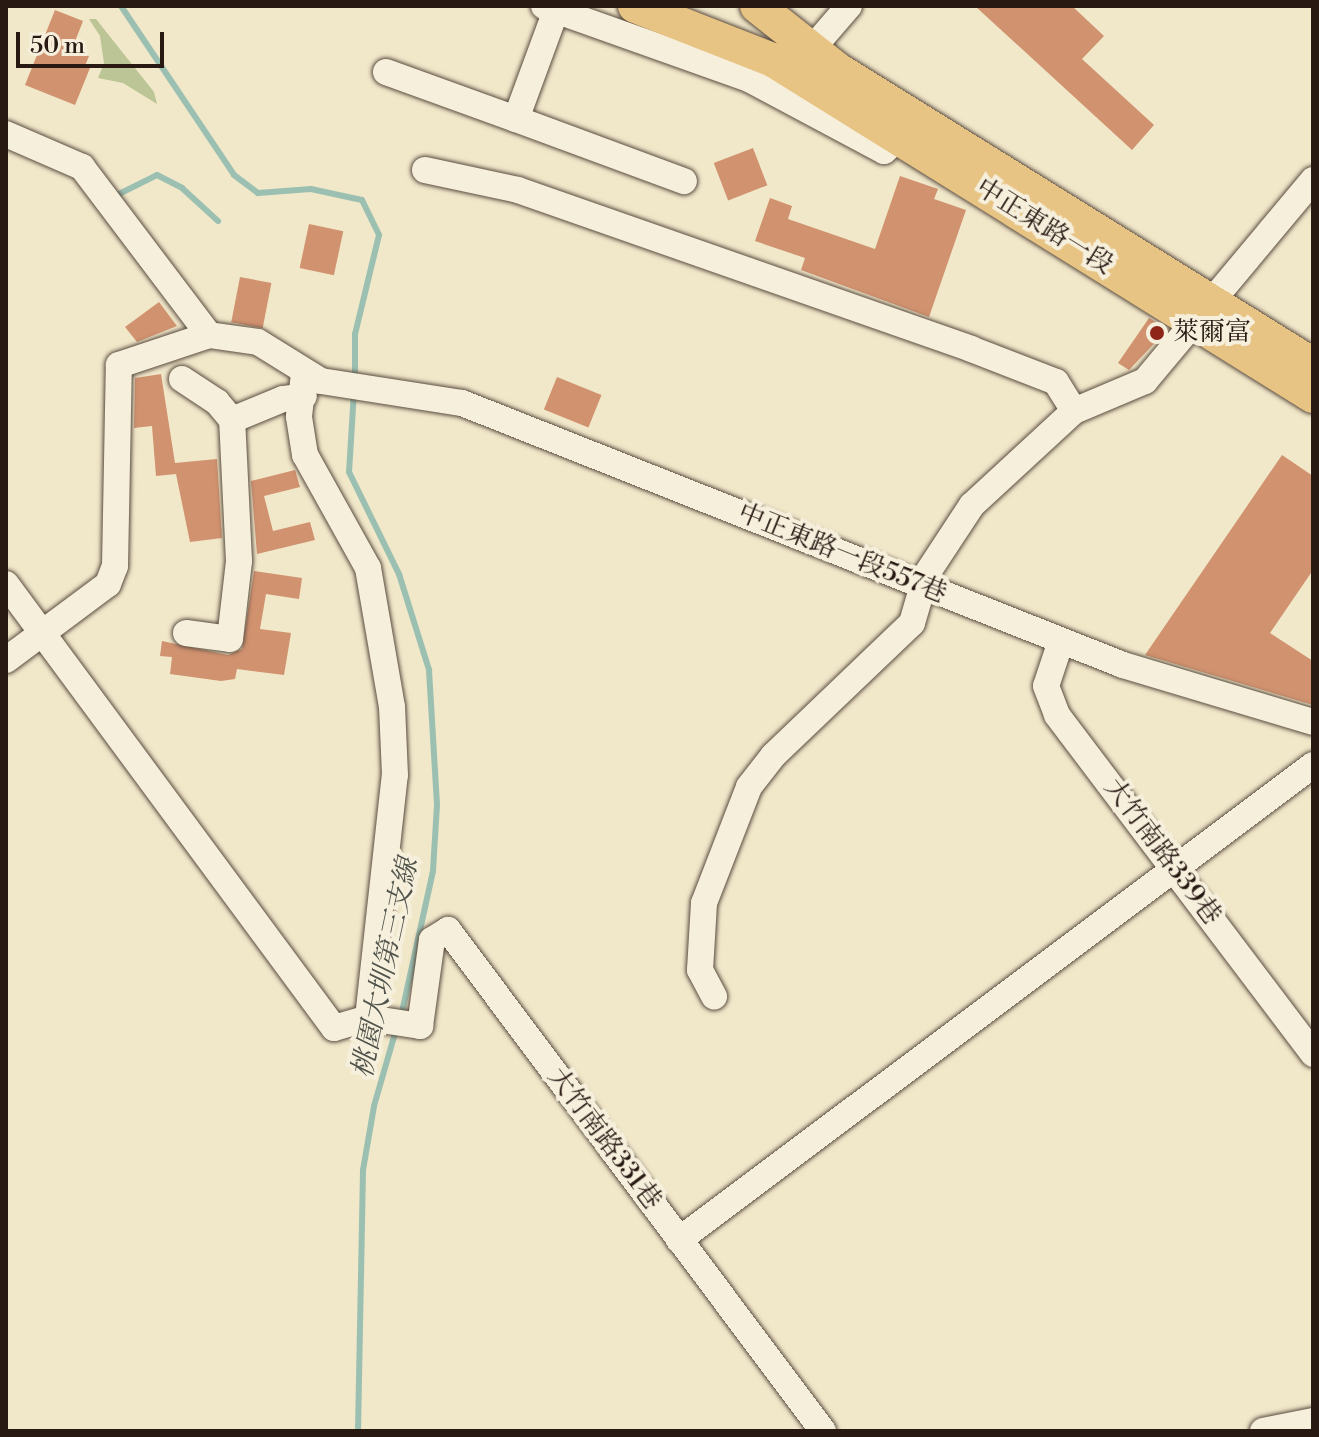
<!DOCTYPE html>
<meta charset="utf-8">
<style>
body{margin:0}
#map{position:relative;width:1319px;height:1437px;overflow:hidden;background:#f1e7c9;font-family:"Libre Bodoni","Noto Serif TC",serif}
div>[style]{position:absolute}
.green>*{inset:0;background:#bcc595}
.stream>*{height:6px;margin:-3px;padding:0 3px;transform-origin:3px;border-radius:3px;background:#9bc0b2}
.building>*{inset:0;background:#d1926f;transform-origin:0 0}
.roads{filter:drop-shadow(0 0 2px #5a4c40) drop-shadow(0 0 2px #5a4c40)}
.minor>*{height:26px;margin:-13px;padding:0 13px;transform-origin:13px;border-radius:13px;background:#f6efdc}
.major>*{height:34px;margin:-17px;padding:0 17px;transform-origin:17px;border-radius:17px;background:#e8c484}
.dots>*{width:22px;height:22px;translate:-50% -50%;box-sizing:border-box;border:4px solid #f6efdc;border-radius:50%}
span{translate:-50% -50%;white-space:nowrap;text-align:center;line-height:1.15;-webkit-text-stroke:8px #f6efdc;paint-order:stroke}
.street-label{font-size:26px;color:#281913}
.poi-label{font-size:26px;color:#281913}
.left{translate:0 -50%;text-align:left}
.water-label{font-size:28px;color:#50534b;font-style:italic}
.frame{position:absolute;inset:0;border:8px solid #281913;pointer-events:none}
.scale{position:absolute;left:16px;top:32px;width:148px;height:36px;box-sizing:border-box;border:4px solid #281913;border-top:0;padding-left:10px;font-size:24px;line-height:28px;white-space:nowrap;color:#281913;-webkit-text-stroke:6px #f6efdc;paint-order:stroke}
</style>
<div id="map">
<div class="green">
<div style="clip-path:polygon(89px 19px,96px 19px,154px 92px,157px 104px,123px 83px,98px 78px,104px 63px,100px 36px)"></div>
</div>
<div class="stream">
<div style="left:121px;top:6px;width:203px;rotate:56.2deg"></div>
<div style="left:234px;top:175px;width:30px;rotate:37deg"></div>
<div style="left:258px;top:193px;width:53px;rotate:-4.3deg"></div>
<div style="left:311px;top:189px;width:52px;rotate:12.2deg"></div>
<div style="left:362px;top:200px;width:39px;rotate:64deg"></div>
<div style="left:379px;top:235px;width:102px;rotate:103.6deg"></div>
<div style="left:355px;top:334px;width:46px;rotate:90deg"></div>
<div style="left:113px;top:197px;width:49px;rotate:-26.6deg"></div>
<div style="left:157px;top:175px;width:28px;rotate:27deg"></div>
<div style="left:182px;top:188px;width:49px;rotate:42.5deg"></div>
<div style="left:354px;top:391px;width:81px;rotate:93.5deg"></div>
<div style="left:349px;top:472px;width:114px;rotate:63.9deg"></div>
<div style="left:399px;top:574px;width:101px;rotate:72.6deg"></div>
<div style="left:429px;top:670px;width:135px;rotate:86.6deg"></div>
<div style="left:437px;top:805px;width:66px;rotate:93.5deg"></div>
<div style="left:433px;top:871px;width:148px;rotate:102.4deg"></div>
<div style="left:358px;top:1431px;width:261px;rotate:-88.9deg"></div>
<div style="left:363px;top:1170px;width:65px;rotate:-80.2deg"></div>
<div style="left:374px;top:1106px;width:79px;rotate:-73.9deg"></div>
</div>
<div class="building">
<div style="clip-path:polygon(975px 6px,1072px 6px,1104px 36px,1082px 59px,1154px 125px,1132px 150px)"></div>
<div style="clip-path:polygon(55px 10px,83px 21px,72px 49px,89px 56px,85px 66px,90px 68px,75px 105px,25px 85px)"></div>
<div style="left:753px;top:148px;width:40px;height:42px;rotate:69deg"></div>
<div style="clip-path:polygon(900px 176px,938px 189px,934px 199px,966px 210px,929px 317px,801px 270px,805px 258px,755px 241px,770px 198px,792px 206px,788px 219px,875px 249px)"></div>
<div style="left:309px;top:224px;width:35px;height:45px;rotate:12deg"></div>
<div style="left:240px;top:277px;width:32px;height:46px;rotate:11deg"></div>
<div style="clip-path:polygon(159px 302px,177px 326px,137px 342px,125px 327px)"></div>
<div style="clip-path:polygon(1149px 318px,1168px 329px,1129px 370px,1118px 363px)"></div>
<div style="clip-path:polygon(161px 374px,175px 463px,217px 459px,222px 538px,190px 542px,176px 474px,156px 476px,152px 426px,134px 428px,135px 378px)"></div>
<div style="left:557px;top:377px;width:48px;height:35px;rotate:22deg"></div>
<div style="clip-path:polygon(1282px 455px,1313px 476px,1313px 570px,1270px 633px,1313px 661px,1313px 705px,1145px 655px)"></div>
<div style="clip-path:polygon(295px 470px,300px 487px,264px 496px,273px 531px,310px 522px,315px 540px,257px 554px,251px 481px)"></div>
<div style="clip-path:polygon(254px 571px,302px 578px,299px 599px,266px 594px,260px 629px,291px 633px,284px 675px,237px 669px,235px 679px,221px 681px,170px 674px,172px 657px,160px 656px,162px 641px,228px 655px,242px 649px)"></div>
</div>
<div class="roads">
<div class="minor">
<div style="left:544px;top:6px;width:218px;rotate:19.6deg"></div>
<div style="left:749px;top:79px;width:153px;rotate:28.1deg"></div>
<div style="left:884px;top:151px;width:21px;rotate:-41deg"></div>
<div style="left:811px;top:50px;width:58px;rotate:-49.2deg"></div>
<div style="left:386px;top:72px;width:138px;rotate:19.9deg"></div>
<div style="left:516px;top:119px;width:116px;rotate:-69.8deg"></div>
<div style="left:516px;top:119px;width:179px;rotate:20.3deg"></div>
<div style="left:6px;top:134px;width:83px;rotate:23.5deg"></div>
<div style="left:82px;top:167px;width:211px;rotate:52.9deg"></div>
<div style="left:209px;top:335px;width:49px;rotate:8.1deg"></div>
<div style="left:258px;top:342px;width:74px;rotate:31.8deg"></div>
<div style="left:321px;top:381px;width:143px;rotate:8.9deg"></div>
<div style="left:462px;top:403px;width:711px;rotate:21.62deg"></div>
<div style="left:1123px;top:665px;width:198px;rotate:16.7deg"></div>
<div style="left:425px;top:170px;width:95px;rotate:12.1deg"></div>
<div style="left:518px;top:190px;width:480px;rotate:19.3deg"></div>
<div style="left:971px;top:349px;width:91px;rotate:21.2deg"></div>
<div style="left:1056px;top:382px;width:34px;rotate:58deg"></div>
<div style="left:1074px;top:411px;width:139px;rotate:137.3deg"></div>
<div style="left:972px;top:505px;width:84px;rotate:123.3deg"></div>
<div style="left:926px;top:575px;width:50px;rotate:106.3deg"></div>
<div style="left:912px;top:623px;width:192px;rotate:136.3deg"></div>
<div style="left:773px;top:756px;width:39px;rotate:128deg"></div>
<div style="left:749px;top:787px;width:124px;rotate:111.2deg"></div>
<div style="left:704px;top:903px;width:67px;rotate:93.4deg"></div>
<div style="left:700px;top:970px;width:30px;rotate:62deg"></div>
<div style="left:182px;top:379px;width:42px;rotate:33.3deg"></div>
<div style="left:217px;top:402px;width:23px;rotate:50deg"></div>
<div style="left:232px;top:420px;width:55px;rotate:-22.4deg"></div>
<div style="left:283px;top:399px;width:21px;rotate:-8deg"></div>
<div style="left:1074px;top:411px;width:77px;rotate:-22.9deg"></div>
<div style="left:1145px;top:381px;width:262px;rotate:-50.1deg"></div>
<div style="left:6px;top:584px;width:552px;rotate:53.55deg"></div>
<div style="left:334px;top:1028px;width:35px;rotate:-16deg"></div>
<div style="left:368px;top:1018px;width:244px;rotate:-83.7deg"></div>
<div style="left:395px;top:775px;width:68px;rotate:-92.5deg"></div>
<div style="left:392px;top:707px;width:141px;rotate:-99.8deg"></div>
<div style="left:368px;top:568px;width:129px;rotate:-119.1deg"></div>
<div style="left:305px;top:455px;width:39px;rotate:-99deg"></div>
<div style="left:299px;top:416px;width:42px;rotate:-83.2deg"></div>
<div style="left:186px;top:633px;width:44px;rotate:7.8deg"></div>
<div style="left:230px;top:639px;width:79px;rotate:-83.4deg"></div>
<div style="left:239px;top:561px;width:141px;rotate:-92.8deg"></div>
<div style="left:1061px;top:641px;width:47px;rotate:108.4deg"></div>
<div style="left:1046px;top:686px;width:31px;rotate:69deg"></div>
<div style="left:1057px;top:715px;width:425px;rotate:52.9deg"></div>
<div style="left:6px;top:660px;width:127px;rotate:-36.7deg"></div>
<div style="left:108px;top:584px;width:19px;rotate:-69deg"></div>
<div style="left:115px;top:566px;width:201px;rotate:-88.9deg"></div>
<div style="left:119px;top:365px;width:95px;rotate:-18.4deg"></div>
<div style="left:368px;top:1018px;width:53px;rotate:8.7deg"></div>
<div style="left:420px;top:1026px;width:87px;rotate:-82.1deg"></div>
<div style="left:432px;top:940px;width:19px;rotate:-32deg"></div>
<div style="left:448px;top:930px;width:626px;rotate:53.19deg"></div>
<div style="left:679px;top:1240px;width:792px;rotate:-36.84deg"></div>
<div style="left:1263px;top:1431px;width:51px;rotate:-11.3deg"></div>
</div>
<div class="major">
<div style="left:635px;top:6px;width:148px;rotate:21.4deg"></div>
<div style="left:773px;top:60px;width:636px;rotate:31.89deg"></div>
<div style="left:757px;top:6px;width:103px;rotate:38.3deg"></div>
<div style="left:838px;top:70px;width:559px;rotate:31.84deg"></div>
</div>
</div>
<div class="dots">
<div style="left:1157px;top:333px;background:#8f2418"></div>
</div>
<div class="street-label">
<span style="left:1044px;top:227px;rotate:32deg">中正東路一段</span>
<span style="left:842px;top:554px;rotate:22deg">中正東路一段557巷</span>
<span style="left:1162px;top:852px;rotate:53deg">大竹南路339巷</span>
<span style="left:604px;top:1139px;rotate:53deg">大竹南路331巷</span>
</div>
<div class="poi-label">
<span class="left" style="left:1173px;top:333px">萊爾富</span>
</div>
<div class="water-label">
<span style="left:386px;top:968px;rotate:-78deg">桃園大圳第三支線</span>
</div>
<div class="frame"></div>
<div class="scale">50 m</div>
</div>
